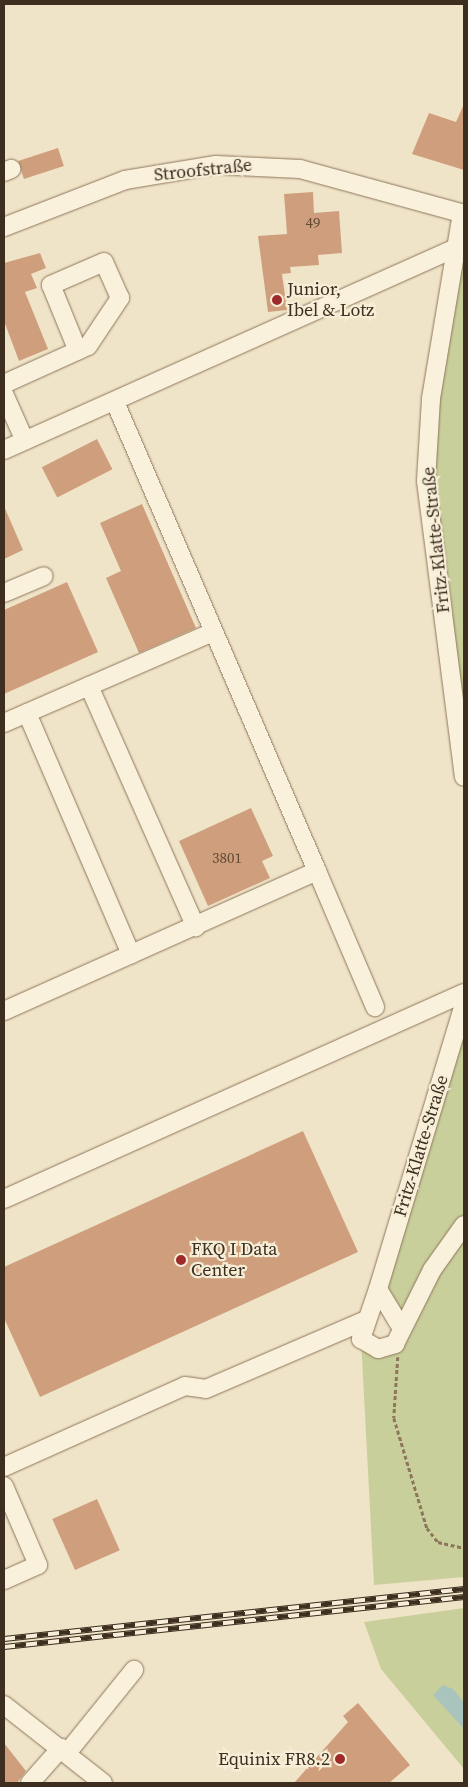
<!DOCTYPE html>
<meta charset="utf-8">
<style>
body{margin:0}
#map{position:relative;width:468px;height:1787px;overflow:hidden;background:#f0e4c8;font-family:"Source Serif 4",serif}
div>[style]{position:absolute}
.green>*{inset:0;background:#c9cf9b}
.water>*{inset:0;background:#a9c4bc}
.building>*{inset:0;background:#cf9f7d;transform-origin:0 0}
.path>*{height:2.5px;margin-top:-1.25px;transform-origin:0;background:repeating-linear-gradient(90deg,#8d765c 0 4px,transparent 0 6.5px)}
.roads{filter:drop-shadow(0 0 1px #8d765c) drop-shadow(0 0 1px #8d765c)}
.minor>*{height:18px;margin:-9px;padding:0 9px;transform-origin:9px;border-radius:9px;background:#faf1dc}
.rail>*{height:5.5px;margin-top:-2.75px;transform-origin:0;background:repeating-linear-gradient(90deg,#f7eed8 0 11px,#3d2e20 0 22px);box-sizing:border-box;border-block:1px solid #3d2e20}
.dots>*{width:14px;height:14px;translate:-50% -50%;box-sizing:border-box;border:2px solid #f7eed8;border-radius:50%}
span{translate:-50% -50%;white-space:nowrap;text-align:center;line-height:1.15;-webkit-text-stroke:4.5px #f7eed8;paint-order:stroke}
.number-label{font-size:15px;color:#624a37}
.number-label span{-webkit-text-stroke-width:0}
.street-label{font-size:18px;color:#3d2e20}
.poi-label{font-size:18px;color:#3d2e20}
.left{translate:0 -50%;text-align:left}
.right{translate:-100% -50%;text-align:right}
.frame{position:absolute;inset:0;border:5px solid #3d2e20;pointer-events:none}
</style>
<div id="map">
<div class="green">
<div style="clip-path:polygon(464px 251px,464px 777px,426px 481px)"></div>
<div style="clip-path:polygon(464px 1004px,464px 1577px,374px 1585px,361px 1339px,378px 1349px,401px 1327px,378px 1289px)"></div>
<div style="clip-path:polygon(464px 1608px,464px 1769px,381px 1669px,364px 1622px)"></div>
</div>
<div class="water">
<div style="clip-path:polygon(443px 1685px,453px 1689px,464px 1703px,464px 1729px,433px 1695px)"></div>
</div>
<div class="building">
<div style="clip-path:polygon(464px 104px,464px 170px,412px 154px,429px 113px,456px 122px)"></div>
<div style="left:58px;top:148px;width:19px;height:42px;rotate:72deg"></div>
<div style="clip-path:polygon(313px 192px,314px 213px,339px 211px,342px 253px,318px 255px,319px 265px,290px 267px,291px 273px,282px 274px,287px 310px,268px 312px,258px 236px,287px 234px,284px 194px)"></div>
<div style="clip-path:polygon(40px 253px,46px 268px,31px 274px,37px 288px,25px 292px,48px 349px,19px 361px,4px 321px,4px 263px)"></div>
<div style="left:97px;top:439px;width:34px;height:62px;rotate:63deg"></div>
<div style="clip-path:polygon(142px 504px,196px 628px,139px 653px,106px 578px,121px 571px,100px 523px)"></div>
<div style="clip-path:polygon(4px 506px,23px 550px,4px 559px)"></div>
<div style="clip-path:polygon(67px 582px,98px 652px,4px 694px,4px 610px)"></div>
<div style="clip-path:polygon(251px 808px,273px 856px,262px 861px,270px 878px,208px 906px,179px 841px)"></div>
<div style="clip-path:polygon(303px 1131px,358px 1252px,40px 1397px,4px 1318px,4px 1267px)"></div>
<div style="left:97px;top:1499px;width:56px;height:49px;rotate:66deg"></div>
<div style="clip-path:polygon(358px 1703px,410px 1765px,389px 1783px,294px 1783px,348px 1722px,343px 1716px)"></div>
<div style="clip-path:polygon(4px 1743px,26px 1771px,17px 1783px,4px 1783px)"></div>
</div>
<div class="path">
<div style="left:398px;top:1357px;width:61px;rotate:93.8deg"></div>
<div style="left:394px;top:1418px;width:115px;rotate:73.3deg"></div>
<div style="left:427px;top:1528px;width:18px;rotate:52deg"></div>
<div style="left:438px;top:1542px;width:27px;rotate:13deg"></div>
</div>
<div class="roads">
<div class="minor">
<div style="left:4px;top:172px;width:8px;rotate:-23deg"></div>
<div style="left:462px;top:213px;width:189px;rotate:99.5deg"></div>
<div style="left:431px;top:399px;width:82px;rotate:93.5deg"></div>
<div style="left:426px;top:481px;width:298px;rotate:82.7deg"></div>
<div style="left:4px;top:227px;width:130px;rotate:-21.2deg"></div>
<div style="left:125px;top:180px;width:92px;rotate:-9.4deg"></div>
<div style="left:216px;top:165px;width:84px;rotate:2.7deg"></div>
<div style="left:300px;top:169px;width:170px;rotate:15.3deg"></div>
<div style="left:4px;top:384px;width:92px;rotate:-24.3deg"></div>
<div style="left:88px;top:346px;width:58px;rotate:-56.3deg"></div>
<div style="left:120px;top:298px;width:39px;rotate:-114deg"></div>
<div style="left:104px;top:262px;width:58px;rotate:156.5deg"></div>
<div style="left:51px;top:285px;width:71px;rotate:67.8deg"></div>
<div style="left:4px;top:394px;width:51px;rotate:65.9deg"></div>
<div style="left:4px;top:450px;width:495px;rotate:-24.1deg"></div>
<div style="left:4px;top:593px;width:43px;rotate:-23deg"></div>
<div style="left:89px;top:686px;width:264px;rotate:66.1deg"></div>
<div style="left:27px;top:713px;width:263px;rotate:66.7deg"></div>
<div style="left:4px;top:723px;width:228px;rotate:-23.5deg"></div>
<div style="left:317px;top:871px;width:148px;rotate:66.9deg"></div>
<div style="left:4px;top:1011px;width:343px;rotate:-24.1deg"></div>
<div style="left:317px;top:871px;width:511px;rotate:-113.3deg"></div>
<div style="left:4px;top:1199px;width:504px;rotate:-24.12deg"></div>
<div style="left:378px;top:1289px;width:298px;rotate:-73.2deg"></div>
<div style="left:401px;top:1327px;width:44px;rotate:-121.2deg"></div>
<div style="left:378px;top:1289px;width:53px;rotate:108.8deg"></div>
<div style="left:361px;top:1339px;width:20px;rotate:30deg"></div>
<div style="left:378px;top:1349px;width:18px;rotate:-16deg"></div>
<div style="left:395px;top:1344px;width:83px;rotate:-63.4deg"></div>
<div style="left:432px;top:1270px;width:55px;rotate:-54.6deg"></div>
<div style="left:4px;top:1467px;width:198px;rotate:-24.1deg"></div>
<div style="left:185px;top:1386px;width:21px;rotate:8deg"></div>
<div style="left:206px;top:1389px;width:174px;rotate:-23.3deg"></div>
<div style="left:4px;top:1486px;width:86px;rotate:66.7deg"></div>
<div style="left:38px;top:1565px;width:37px;rotate:156deg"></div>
<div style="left:4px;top:1705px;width:126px;rotate:38.2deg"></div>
<div style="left:67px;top:1753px;width:107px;rotate:-51.1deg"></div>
<div style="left:30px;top:1783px;width:47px;rotate:-48.5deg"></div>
</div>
</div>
<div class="rail">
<div style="left:4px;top:1639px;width:463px;rotate:-6.2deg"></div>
<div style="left:4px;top:1647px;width:463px;rotate:-6.2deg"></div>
</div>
<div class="dots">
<div style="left:277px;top:300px;background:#9e2a2b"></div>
<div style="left:181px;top:1260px;background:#9e2a2b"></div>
<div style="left:340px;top:1759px;background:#9e2a2b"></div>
</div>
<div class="number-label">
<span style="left:313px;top:223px">49</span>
<span style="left:227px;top:858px">3801</span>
</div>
<div class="street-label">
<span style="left:203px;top:170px;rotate:-6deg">Stroofstraße</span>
<span style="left:436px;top:540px;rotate:-96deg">Fritz-Klatte-Straße</span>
<span style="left:421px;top:1146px;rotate:-73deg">Fritz-Klatte-Straße</span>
</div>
<div class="poi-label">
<span class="left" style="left:287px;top:300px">Junior,<br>Ibel &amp; Lotz</span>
<span class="left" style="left:191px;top:1260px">FKQ I Data<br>Center</span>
<span class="right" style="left:330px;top:1759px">Equinix FR8.2</span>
</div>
<div class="frame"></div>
</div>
